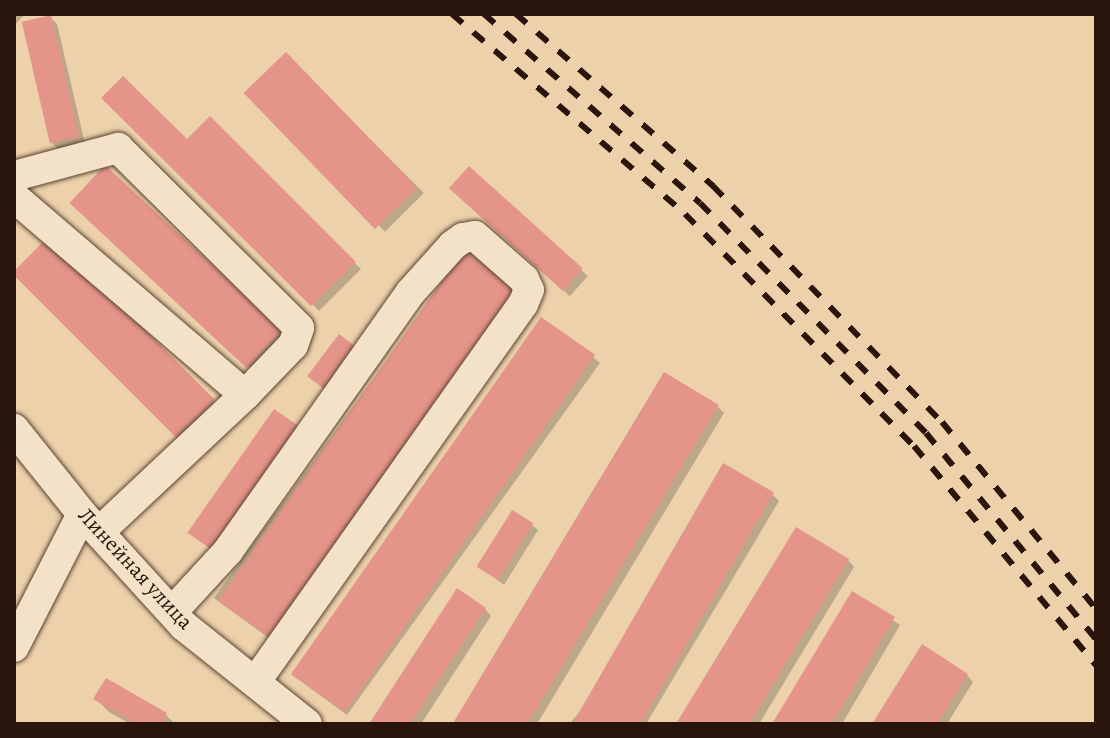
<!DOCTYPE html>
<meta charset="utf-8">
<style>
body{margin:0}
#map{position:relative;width:1110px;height:738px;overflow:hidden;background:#ecd1aa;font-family:Alegreya,serif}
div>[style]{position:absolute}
.shadow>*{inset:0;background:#0003;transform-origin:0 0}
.building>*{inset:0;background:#e49488;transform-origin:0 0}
.roads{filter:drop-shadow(0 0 2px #5a4434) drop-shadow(0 0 2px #5a4434)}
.minor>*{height:30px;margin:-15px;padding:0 15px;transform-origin:15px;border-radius:15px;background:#f3e1c8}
.rail>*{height:6px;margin-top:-3px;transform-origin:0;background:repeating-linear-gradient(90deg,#2a150d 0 14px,transparent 0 28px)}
span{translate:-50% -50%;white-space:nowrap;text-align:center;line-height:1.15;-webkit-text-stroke:6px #f3e1c8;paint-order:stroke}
.street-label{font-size:22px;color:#2a150d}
.frame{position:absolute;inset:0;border:16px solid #2a150d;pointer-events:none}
</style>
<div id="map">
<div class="shadow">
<div style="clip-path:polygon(14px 14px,25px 14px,14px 26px)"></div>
<div style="clip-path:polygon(51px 18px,57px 24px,85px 144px,59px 150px,52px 143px)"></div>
<div style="left:286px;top:55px;width:195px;height:55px;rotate:45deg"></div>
<div style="clip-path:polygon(104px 98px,187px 142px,210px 119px,361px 269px,319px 311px)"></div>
<div style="left:106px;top:168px;width:248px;height:48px;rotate:43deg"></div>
<div style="left:469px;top:169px;width:160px;height:27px;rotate:42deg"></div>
<div style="left:50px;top:238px;width:240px;height:49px;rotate:45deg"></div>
<div style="left:466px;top:251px;width:71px;height:429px;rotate:36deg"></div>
<div style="clip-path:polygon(593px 357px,600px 363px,347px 715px,295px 677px)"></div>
<div style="clip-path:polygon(718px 407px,724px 413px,537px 724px,455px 724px)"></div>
<div style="clip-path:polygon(773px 495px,779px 501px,646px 724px,569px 724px)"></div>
<div style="clip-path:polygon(531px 524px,538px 530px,504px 585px,479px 566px)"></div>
<div style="clip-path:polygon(848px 560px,854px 567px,759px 724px,679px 724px)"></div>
<div style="clip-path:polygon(852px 594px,900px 625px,842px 724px,775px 724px)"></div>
<div style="clip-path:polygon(485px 609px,491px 616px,421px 724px,371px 724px)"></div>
<div style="clip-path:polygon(967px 675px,973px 682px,947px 724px,874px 724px)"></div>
<div style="clip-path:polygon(96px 699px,166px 715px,175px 724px,130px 724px,109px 712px)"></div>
</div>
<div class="building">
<div style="left:51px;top:15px;width:125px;height:30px;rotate:77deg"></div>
<div style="left:286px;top:52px;width:189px;height:59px;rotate:46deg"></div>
<div style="clip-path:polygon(123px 76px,187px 139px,210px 116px,356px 262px,311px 306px,101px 98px)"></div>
<div style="left:105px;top:165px;width:242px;height:52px;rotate:43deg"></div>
<div style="left:469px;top:166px;width:153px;height:30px;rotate:42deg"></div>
<div style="left:50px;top:235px;width:233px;height:54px;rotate:45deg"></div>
<div style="left:465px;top:248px;width:65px;height:431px;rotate:35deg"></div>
<div style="left:541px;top:317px;width:66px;height:436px;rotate:35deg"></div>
<div style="left:339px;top:334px;width:25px;height:53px;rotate:37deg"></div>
<div style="left:664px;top:372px;width:64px;height:410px;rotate:31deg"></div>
<div style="left:274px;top:409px;width:32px;height:151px;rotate:35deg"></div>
<div style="left:723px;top:463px;width:59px;height:304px;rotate:30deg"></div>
<div style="left:512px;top:510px;width:25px;height:67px;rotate:32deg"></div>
<div style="clip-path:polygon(796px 527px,849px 559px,749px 724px,676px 724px)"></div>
<div style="clip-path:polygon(457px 588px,486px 608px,410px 724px,369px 724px)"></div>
<div style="clip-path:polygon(852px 591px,895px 617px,832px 724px,772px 724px)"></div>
<div style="clip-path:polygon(922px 644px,968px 674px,937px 724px,872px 724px)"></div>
<div style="clip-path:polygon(106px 678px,167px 713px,161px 724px,137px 724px,93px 699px)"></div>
</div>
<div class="roads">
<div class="minor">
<div style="left:14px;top:176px;width:108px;rotate:-15.1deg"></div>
<div style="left:118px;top:148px;width:255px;rotate:44.8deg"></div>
<div style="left:299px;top:328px;width:18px;rotate:109deg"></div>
<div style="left:293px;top:345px;width:69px;rotate:133.8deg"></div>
<div style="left:245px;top:395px;width:200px;rotate:136.8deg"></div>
<div style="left:14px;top:197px;width:304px;rotate:40.6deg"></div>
<div style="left:14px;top:429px;width:109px;rotate:51.3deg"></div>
<div style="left:82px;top:514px;width:151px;rotate:47.7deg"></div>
<div style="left:184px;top:626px;width:157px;rotate:38.5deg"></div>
<div style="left:172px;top:612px;width:83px;rotate:-47.4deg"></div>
<div style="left:228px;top:551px;width:316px;rotate:-54.8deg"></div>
<div style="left:410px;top:293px;width:64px;rotate:-48.1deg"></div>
<div style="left:453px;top:245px;width:12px;rotate:-35deg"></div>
<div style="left:463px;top:238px;width:12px;rotate:-9deg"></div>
<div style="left:475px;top:236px;width:65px;rotate:41.3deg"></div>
<div style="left:524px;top:279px;width:12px;rotate:66deg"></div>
<div style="left:529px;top:290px;width:15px;rotate:113deg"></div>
<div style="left:523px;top:304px;width:463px;rotate:125.3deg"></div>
<div style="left:14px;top:647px;width:149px;rotate:-62.9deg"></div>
</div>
</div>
<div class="rail">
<div style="left:452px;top:14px;width:307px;rotate:40.6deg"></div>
<div style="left:685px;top:214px;width:326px;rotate:45.4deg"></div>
<div style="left:914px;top:446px;width:285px;rotate:50.3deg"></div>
<div style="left:484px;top:14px;width:287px;rotate:41.2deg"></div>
<div style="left:700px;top:203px;width:322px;rotate:45.5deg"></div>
<div style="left:926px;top:433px;width:267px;rotate:50.5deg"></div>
<div style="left:516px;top:14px;width:262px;rotate:41.1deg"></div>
<div style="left:713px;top:186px;width:329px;rotate:45.9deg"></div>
<div style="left:942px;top:422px;width:242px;rotate:50.5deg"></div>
</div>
<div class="street-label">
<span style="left:135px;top:569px;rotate:47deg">Линейная улица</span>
</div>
<div class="frame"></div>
</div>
